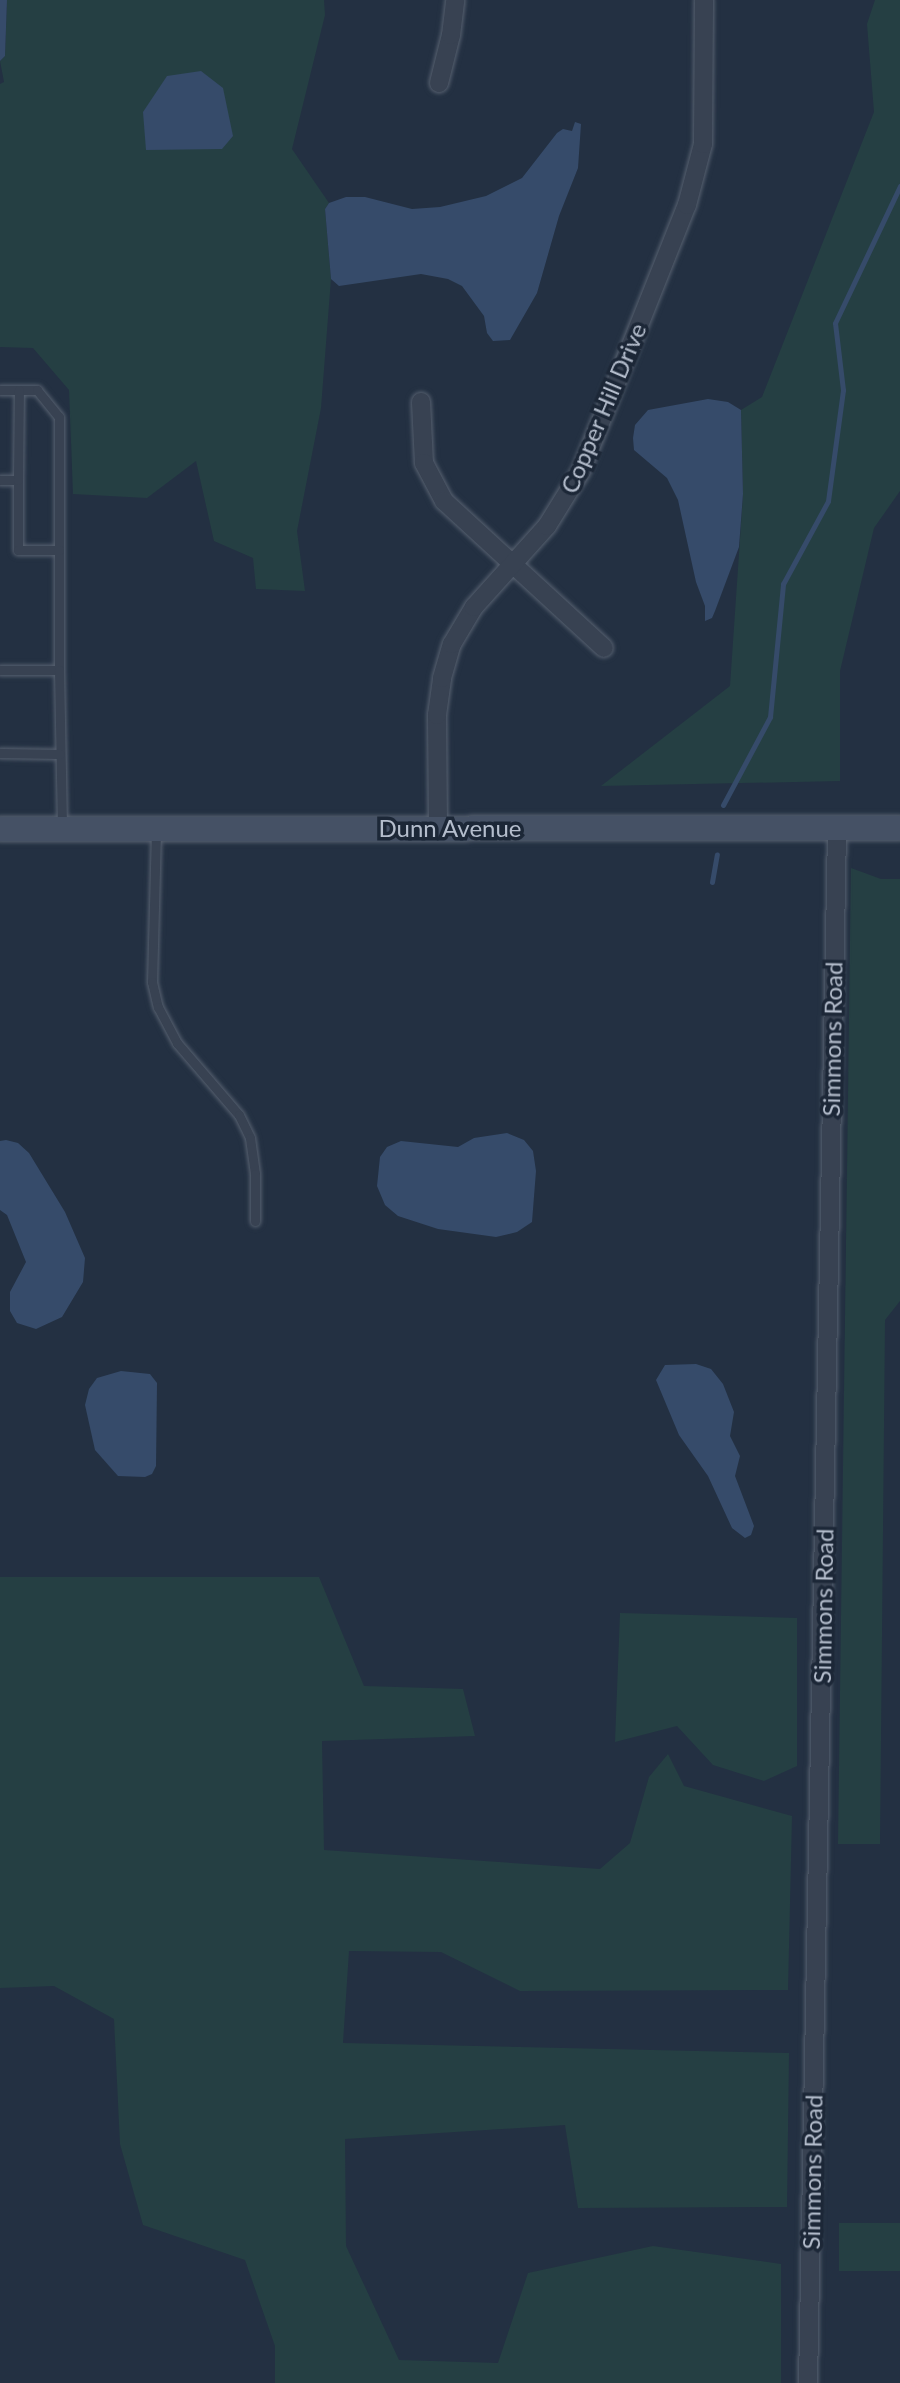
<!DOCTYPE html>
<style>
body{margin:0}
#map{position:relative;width:900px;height:2383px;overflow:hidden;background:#233042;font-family:Lato,sans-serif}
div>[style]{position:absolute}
.green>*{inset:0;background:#253f43;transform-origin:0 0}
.water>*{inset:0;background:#364b6a}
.stream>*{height:5px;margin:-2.5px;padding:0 2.5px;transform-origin:2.5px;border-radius:2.5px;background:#364b6a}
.roads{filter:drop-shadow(0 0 2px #56606f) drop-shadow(0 0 2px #56606f)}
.lane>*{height:9px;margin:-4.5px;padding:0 4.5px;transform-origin:4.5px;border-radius:4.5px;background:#384252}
.street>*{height:18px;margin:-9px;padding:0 9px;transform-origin:9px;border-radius:9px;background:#384252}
.secondary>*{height:24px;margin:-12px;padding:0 12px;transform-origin:12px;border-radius:12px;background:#455165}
span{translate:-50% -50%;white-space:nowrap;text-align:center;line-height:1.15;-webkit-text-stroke:7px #1c2737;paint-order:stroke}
.street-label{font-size:24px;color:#b4bdcc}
</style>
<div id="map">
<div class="green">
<div style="clip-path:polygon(7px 0,324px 0,325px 15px,292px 149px,329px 203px,325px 209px,331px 279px,321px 408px,297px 531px,305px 591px,256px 589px,253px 558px,214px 541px,196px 461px,147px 498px,73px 494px,69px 390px,33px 348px,0 347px,0 84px,4px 82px,0 61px,5px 56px)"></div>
<div style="clip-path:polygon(875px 0,900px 0,900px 491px,874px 528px,840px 671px,840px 781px,601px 786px,730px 686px,743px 495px,741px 410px,762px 397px,874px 112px,867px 24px)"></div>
<div style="clip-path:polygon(851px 868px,881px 879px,900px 879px,900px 1301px,885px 1320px,880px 1844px,838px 1844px)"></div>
<div style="clip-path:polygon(0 1577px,319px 1577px,364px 1686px,463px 1689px,475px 1736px,322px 1741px,324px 1850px,600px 1869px,630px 1843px,649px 1777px,668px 1754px,684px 1786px,792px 1816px,788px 1990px,520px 1991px,441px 1952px,349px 1951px,343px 2043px,789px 2053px,787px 2207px,578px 2208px,565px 2125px,345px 2139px,346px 2246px,399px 2360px,498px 2363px,528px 2273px,653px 2246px,781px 2264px,781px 2383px,275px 2383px,275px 2346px,245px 2260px,143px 2225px,120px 2144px,114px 2019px,54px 1986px,0 1988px)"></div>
<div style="clip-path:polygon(620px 1613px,797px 1618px,797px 1766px,764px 1781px,713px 1765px,677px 1726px,615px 1742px)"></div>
<div style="left:839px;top:2223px;width:61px;height:48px"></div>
</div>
<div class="water">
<div style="clip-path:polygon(0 0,7px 0,5px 56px,0 61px)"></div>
<div style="clip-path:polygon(201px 71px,223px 88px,233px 136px,222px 149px,146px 150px,143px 112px,167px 76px)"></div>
<div style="clip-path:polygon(575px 122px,581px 124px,578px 168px,559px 216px,537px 293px,510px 340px,493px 341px,487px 333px,484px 316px,462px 286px,448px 279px,421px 274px,339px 286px,331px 279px,325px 209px,329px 203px,346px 197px,365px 197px,412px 209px,440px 207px,486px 196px,522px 178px,557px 133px,563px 129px,572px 131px)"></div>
<div style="clip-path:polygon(708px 399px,728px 402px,741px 410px,743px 494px,739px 547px,715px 611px,712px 618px,705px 621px,705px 606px,696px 582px,678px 500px,667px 478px,634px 450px,633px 438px,635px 425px,648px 410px)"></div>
<div style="clip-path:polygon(507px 1133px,524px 1140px,533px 1151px,536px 1171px,532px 1222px,517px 1232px,496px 1237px,438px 1229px,398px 1216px,385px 1205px,377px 1186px,380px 1157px,387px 1147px,401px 1141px,458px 1147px,474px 1138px)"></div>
<div style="clip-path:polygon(6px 1140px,18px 1143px,29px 1153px,65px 1212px,85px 1258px,83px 1282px,62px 1317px,36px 1329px,17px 1323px,10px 1311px,10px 1292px,26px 1262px,7px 1215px,0 1210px,0 1141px)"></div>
<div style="clip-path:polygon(696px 1364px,711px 1369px,723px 1384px,734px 1412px,730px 1436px,740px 1456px,735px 1476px,754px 1526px,751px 1535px,745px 1538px,732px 1528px,708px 1476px,679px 1435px,656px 1380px,665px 1365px)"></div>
<div style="clip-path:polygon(121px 1371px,150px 1374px,157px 1383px,156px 1466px,152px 1474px,145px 1477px,118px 1476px,95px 1450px,85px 1405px,89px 1389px,97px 1378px)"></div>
</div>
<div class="stream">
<div style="left:723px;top:805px;width:100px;rotate:-61.9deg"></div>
<div style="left:770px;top:717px;width:134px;rotate:-84.4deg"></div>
<div style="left:783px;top:584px;width:94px;rotate:-61.5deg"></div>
<div style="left:828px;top:501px;width:112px;rotate:-82.3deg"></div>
<div style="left:843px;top:390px;width:67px;rotate:-96.8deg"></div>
<div style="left:835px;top:323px;width:152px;rotate:-64.6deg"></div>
<div style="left:712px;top:882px;width:28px;rotate:-80deg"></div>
</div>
<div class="roads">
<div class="lane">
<div style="left:0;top:390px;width:37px"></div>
<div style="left:37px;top:390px;width:35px;rotate:51deg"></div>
<div style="left:59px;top:417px;width:253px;rotate:90deg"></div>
<div style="left:0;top:480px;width:18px"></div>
<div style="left:18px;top:480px;width:70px;rotate:90deg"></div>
<div style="left:18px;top:550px;width:41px"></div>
<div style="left:18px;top:480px;width:90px;rotate:-89.4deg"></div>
<div style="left:0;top:670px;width:59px"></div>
<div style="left:59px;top:670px;width:157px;rotate:88.9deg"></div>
<div style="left:0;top:753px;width:60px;rotate:1deg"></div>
<div style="left:156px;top:830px;width:152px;rotate:91.5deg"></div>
<div style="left:152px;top:982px;width:26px;rotate:77deg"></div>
<div style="left:158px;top:1007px;width:41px;rotate:62.2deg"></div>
<div style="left:177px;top:1043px;width:95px;rotate:49.3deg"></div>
<div style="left:239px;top:1115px;width:25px;rotate:64deg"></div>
<div style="left:250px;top:1138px;width:36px;rotate:82deg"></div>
<div style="left:255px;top:1174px;width:47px;rotate:90deg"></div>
</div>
<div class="street">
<div style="left:439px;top:83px;width:49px;rotate:-76deg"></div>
<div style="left:451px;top:35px;width:35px;rotate:-83deg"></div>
<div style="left:421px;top:402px;width:61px;rotate:87.2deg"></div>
<div style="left:424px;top:463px;width:43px;rotate:62.2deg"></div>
<div style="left:444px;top:501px;width:217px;rotate:42.6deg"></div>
<div style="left:438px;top:828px;width:113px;rotate:-90.5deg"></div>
<div style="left:437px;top:715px;width:37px;rotate:-82deg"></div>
<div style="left:442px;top:678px;width:35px;rotate:-74deg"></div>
<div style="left:452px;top:644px;width:43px;rotate:-59.3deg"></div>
<div style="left:474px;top:607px;width:109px;rotate:-48deg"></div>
<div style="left:547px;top:526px;width:65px;rotate:-58.3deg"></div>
<div style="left:581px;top:471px;width:286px;rotate:-68.3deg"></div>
<div style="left:687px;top:205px;width:63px;rotate:-75.3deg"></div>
<div style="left:703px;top:144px;width:144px;rotate:-89.6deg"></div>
<div style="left:808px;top:2383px;width:1555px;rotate:-88.93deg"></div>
</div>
<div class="secondary">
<div style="left:0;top:829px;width:900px;rotate:-0.06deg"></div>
</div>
</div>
<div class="street-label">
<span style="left:603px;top:408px;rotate:-67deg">Copper Hill Drive</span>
<span style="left:450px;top:828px">Dunn Avenue</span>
<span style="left:832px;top:1039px;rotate:-89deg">Simmons Road</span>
<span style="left:823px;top:1606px;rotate:-89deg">Simmons Road</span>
<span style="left:812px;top:2172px;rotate:-89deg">Simmons Road</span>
</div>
</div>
